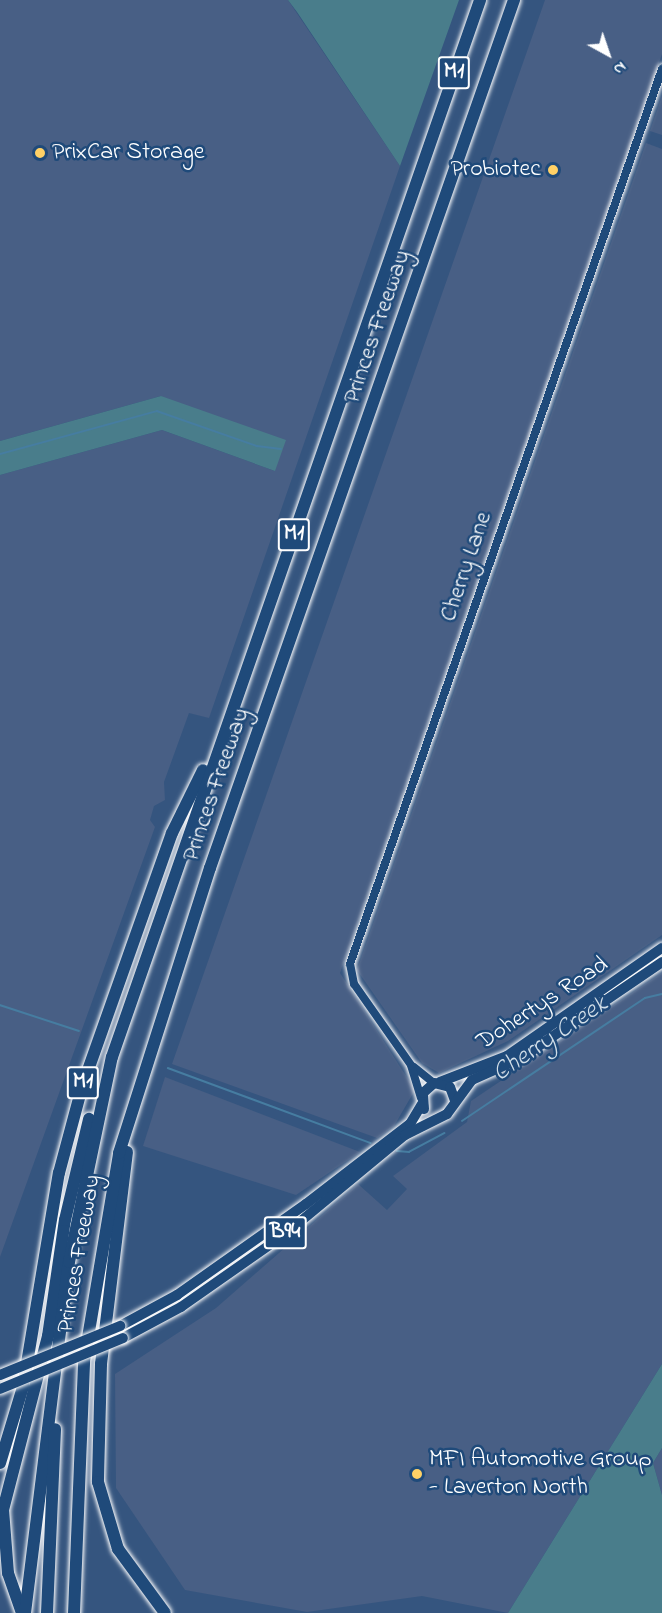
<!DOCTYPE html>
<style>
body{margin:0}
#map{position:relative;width:662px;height:1613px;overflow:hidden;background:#35557f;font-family:"Indie Flower",sans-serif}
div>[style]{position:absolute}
.built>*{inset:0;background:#485f85}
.green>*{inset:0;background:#497d8b}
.stream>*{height:1.5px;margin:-0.75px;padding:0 0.75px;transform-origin:0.75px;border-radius:0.75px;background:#467da1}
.roads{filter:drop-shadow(0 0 2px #fff) drop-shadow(0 0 2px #fff)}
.minor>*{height:8px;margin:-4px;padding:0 4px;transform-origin:4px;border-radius:4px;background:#1f4a7a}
.major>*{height:10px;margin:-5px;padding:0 5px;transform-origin:5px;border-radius:5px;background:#1f4a7a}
.highway>*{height:12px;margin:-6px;padding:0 6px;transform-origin:6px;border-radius:6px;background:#1f4a7a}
.bridges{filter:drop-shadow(0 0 2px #fff) drop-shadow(0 0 2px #fff)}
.major-bridge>*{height:10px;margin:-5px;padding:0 5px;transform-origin:5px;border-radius:5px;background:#1f4a7a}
.dots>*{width:16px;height:16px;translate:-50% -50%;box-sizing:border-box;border:3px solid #1f4a7a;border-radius:50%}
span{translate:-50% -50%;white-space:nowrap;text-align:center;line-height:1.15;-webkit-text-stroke:5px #1f4a7a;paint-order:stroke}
.shield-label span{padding:2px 4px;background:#1f4a7a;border:2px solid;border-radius:4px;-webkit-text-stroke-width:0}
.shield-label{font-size:22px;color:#fff;font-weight:700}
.poi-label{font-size:24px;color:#fff}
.left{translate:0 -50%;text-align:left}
.right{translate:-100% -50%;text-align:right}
.street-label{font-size:24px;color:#fff}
.water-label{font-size:26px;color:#d1dee8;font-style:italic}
.north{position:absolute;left:578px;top:24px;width:60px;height:60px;-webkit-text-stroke:4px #1f4a7a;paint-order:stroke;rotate:140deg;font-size:16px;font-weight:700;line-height:24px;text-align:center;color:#fff}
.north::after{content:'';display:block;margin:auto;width:21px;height:27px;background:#fff;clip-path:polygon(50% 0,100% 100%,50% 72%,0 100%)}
</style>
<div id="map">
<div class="built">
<div style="clip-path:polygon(0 0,288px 0,400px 166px,209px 718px,189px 713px,164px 782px,165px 800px,154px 806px,150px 820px,155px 827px,0 1257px,0 475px,162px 430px,275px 471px,161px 396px,0 441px)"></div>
<div style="clip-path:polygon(545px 0,662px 0,662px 54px,340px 973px,415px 1090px,394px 1126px,377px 1138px,172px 1064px)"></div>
<div style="clip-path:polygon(662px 96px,662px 135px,650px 131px)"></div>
<div style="clip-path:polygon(646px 143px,662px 149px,662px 935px,508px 1041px,439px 1073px,422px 1063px,357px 970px)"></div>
<div style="clip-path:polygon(662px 973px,662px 1364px,508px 1613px,422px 1596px,307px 1612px,185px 1590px,116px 1488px,115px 1374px,216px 1308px,358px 1184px,387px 1210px,407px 1189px,393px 1176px,467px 1122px,471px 1101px)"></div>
<div style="clip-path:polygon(165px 1077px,360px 1152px,296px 1195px,143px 1146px)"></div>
<div style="clip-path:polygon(662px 1448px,662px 1495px,653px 1463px)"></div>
</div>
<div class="green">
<div style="clip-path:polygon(288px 0,459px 0,400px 166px,297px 12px)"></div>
<div style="clip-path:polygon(161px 396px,286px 440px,275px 471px,162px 430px,0 475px,0 441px)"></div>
<div style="clip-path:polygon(662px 1364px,662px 1448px,653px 1463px,662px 1495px,662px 1613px,508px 1613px)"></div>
</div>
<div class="stream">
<div style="left:0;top:454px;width:163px;rotate:-15.3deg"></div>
<div style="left:157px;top:411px;width:106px;rotate:19.3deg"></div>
<div style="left:257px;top:446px;width:24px;rotate:7deg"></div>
<div style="left:0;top:1005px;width:83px;rotate:18.2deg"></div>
<div style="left:168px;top:1068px;width:216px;rotate:20.3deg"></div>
<div style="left:462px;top:1121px;width:220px;rotate:-33.9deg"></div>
<div style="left:645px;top:998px;width:17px;rotate:-13deg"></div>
<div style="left:397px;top:1151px;width:12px;rotate:5deg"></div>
<div style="left:409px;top:1152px;width:40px;rotate:-28deg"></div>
</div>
<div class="roads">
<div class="minor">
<div style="left:414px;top:1067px;width:26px;rotate:39deg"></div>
<div style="left:421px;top:1098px;width:34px;rotate:-107deg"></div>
<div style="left:411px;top:1065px;width:99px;rotate:-125.1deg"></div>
<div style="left:354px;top:984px;width:20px;rotate:-101deg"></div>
<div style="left:350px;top:964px;width:948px;rotate:-70.78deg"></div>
</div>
<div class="major">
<div style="left:440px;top:1082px;width:72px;rotate:-21.2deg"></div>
<div style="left:507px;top:1056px;width:189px;rotate:-34.9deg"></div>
<div style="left:424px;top:1109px;width:16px;rotate:-94deg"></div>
<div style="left:423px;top:1093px;width:15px;rotate:-42deg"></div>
<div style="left:434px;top:1083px;width:16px;rotate:14deg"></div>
<div style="left:450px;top:1087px;width:15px;rotate:70deg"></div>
<div style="left:120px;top:1326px;width:65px;rotate:-28.5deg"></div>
<div style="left:177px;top:1295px;width:158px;rotate:-35.2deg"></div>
<div style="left:306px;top:1204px;width:131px;rotate:-37.6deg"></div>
<div style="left:410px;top:1124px;width:23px;rotate:-59deg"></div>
<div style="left:123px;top:1338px;width:66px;rotate:-28.1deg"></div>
<div style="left:181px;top:1307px;width:126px;rotate:-35deg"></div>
<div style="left:284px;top:1235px;width:157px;rotate:-39.6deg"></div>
<div style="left:405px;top:1135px;width:47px;rotate:-26.6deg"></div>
<div style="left:447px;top:1114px;width:42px;rotate:-53.7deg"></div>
<div style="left:472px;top:1080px;width:54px;rotate:-24.2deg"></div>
<div style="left:521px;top:1058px;width:171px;rotate:-34.2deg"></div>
</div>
<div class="highway">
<div style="left:127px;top:1152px;width:214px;rotate:97deg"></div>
<div style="left:101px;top:1364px;width:118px;rotate:91.5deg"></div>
<div style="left:98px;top:1482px;width:70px;rotate:73.4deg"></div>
<div style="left:118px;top:1549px;width:79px;rotate:53.7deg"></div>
<div style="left:0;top:1463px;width:79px;rotate:-73.2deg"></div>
<div style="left:23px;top:1387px;width:217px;rotate:-80.5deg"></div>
<div style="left:59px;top:1173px;width:89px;rotate:-75deg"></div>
<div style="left:82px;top:1087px;width:269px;rotate:-70.5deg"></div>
<div style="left:172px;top:833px;width:70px;rotate:-63.8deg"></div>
<div style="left:22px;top:1613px;width:42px;rotate:-109.3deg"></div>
<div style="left:8px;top:1573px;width:63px;rotate:-94.5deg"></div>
<div style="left:3px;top:1510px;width:180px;rotate:-75.5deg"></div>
<div style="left:48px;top:1336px;width:117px;rotate:-81.7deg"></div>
<div style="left:65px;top:1220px;width:104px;rotate:-76.6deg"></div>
<div style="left:25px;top:1613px;width:354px;rotate:-82.9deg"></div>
<div style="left:69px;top:1262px;width:209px;rotate:-78.2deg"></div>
<div style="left:112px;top:1057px;width:1119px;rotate:-70.8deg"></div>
<div style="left:47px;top:1613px;width:184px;rotate:-87.5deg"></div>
<div style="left:74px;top:1613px;width:252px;rotate:-87.7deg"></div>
<div style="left:84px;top:1361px;width:211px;rotate:-80.4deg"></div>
<div style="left:119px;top:1153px;width:299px;rotate:-72.3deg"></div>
<div style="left:210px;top:868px;width:920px;rotate:-70.7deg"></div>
</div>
</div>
<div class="bridges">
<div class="major-bridge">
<div style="left:0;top:1375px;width:130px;rotate:-22.2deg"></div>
<div style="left:0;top:1389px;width:133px;rotate:-22.5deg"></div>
</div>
</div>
<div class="dots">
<div style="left:40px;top:153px;background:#ffd166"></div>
<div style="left:553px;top:170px;background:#ffd166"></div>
<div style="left:417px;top:1474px;background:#ffd166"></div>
</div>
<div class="shield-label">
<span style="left:454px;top:73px">M1</span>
<span style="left:294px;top:535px">M1</span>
<span style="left:83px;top:1083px">M1</span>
<span style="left:285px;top:1233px">B94</span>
</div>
<div class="poi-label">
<span class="left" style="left:52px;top:153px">PrixCar Storage</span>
<span class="right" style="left:541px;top:170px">Probiotec</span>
<span class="left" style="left:429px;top:1474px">MFI Automotive Group<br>- Laverton North</span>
</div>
<div class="street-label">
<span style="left:378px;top:327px;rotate:-71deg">Princes Freeway</span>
<span style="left:467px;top:567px;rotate:-71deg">Cherry Lane</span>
<span style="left:217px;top:785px;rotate:-71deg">Princes Freeway</span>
<span style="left:543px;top:1004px;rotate:-33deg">Dohertys Road</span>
<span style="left:80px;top:1254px;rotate:-80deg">Princes Freeway</span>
</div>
<div class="water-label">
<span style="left:551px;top:1040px;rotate:-34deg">Cherry Creek</span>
</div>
<div class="north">N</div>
</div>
